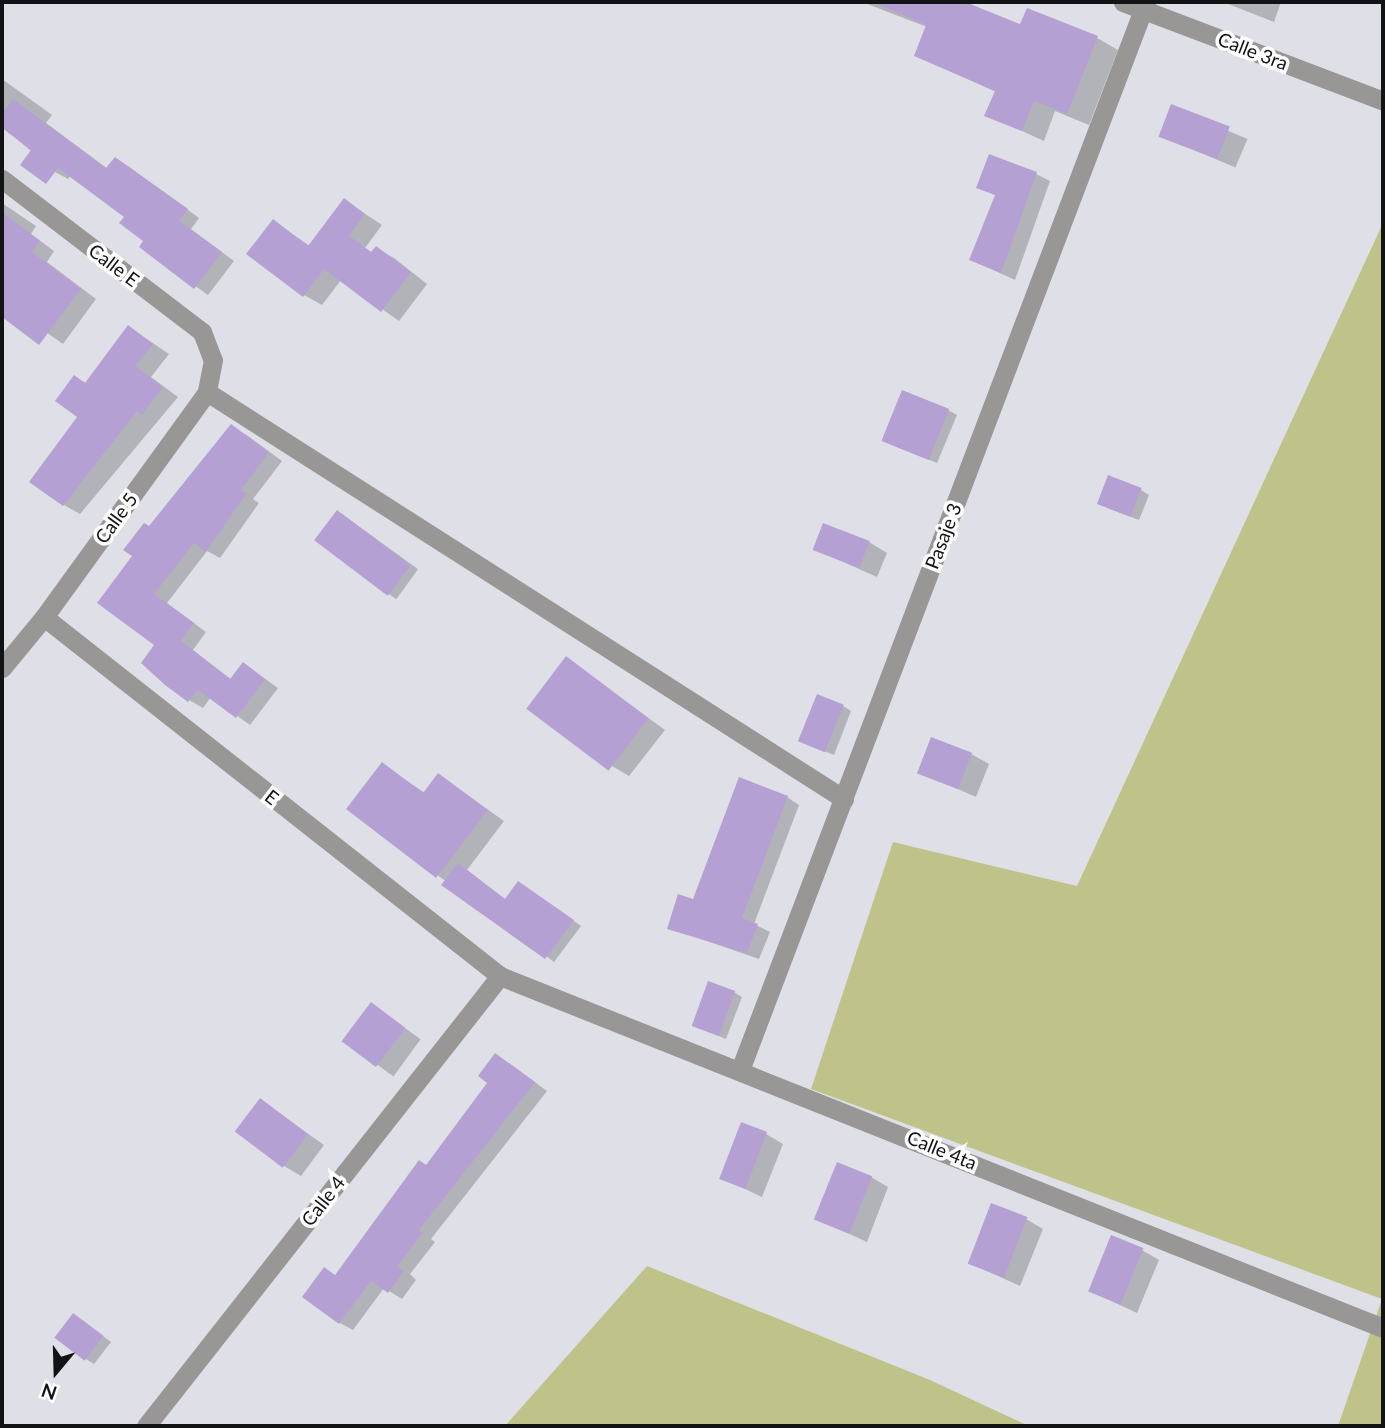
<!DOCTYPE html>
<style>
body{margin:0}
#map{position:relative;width:1385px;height:1428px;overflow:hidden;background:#dfe0e7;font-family:Lato,sans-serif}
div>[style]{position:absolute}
.green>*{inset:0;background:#bfc38a}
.shadow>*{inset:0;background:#0003;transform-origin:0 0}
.building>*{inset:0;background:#b5a0d4;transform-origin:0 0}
.service>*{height:19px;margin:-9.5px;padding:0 9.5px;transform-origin:9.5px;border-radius:9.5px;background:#999696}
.minor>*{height:19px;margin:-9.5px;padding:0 9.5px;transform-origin:9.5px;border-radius:9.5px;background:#999696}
span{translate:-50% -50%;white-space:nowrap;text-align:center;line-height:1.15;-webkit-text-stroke:7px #fff;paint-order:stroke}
.street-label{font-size:19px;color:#121315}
.frame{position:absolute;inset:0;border:4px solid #121315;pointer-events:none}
.north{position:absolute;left:21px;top:1337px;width:70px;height:70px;-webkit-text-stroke:5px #fff;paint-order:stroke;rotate:199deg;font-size:19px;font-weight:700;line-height:28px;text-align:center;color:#121315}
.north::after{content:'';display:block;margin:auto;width:24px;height:32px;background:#121315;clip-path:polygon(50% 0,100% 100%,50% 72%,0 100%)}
</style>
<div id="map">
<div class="green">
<div style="clip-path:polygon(1383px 223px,1383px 1426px,1338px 1426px,1382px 1299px,811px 1089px,893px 842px,1077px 886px)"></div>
<div style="clip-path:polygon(647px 1266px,930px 1380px,1029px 1426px,505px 1426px)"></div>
</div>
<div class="shadow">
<div style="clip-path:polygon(862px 2px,966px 2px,1021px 27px,1097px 38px,1118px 50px,1089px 125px,1055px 111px,1044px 141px,987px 115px,996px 92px,916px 55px,927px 27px)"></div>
<div style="clip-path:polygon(1223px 2px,1281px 2px,1274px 22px)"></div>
<div style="clip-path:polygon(2px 79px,52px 115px,46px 123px,108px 169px,128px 166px,199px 218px,191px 229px,234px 261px,208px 295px,141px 247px,145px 241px,126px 217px,71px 175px,68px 179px,55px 172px,2px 126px)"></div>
<div style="left:1172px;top:107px;width:82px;height:31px;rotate:23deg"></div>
<div style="clip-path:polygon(1036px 174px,1050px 181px,1015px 280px,971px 260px,997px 196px,979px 187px)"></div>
<div style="clip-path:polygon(344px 200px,382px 225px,365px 248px,373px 253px,376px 248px,394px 258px,427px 284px,399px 321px,341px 280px,322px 305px,304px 295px,273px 221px,310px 246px)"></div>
<div style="clip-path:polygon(2px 203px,36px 226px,31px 234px,54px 251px,47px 262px,96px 299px,63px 344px,2px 301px)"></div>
<div style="clip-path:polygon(129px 327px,169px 354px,151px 377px,178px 397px,80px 514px,64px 505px,79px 417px,75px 377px,87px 384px)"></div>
<div style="clip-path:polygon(948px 410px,957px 415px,937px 463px,892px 445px)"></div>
<div style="clip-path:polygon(245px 434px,282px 461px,253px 499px,259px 503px,220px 558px,207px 551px,167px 603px,206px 632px,193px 650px,232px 680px,257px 673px,278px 688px,250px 725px,211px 697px,203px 708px,189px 700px,157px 645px,134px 556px,150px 528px)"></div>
<div style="clip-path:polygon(1141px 490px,1149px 495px,1139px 520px,1107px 508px)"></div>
<div style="left:346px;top:517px;width:89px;height:37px;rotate:36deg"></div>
<div style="clip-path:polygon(869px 542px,887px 553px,877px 577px,814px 549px)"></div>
<div style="clip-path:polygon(566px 658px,665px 730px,629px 776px,612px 766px)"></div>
<div style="clip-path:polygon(843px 706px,851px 711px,834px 755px,809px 745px)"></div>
<div style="clip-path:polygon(971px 754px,989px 764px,976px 797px,919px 772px)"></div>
<div style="clip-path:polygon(382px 764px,425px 793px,439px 775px,504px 821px,467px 870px,506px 900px,526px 888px,581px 926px,554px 962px,349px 809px)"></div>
<div style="clip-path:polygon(787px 797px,799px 805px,754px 924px,770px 932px,759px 959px,669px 928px)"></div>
<div style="clip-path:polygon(734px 992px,742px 997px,726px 1039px,694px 1026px)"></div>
<div style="left:372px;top:1004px;width:60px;height:46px;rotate:36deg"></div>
<div style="clip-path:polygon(509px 1063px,547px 1091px,431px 1239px,435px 1242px,410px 1274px,416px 1280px,402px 1299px,384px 1288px,353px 1330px,340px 1323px,336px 1276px)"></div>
<div style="clip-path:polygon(260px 1100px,324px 1145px,301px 1176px,284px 1166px)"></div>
<div style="clip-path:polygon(766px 1134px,783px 1144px,762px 1197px,720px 1177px)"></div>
<div style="clip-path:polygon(871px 1177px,888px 1187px,867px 1242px,817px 1219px)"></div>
<div style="clip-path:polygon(1026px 1219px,1043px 1229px,1020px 1286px,969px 1263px)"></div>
<div style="clip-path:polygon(1142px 1250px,1159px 1260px,1137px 1313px,1090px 1291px)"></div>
<div style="clip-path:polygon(82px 1320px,111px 1342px,94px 1364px,86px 1359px)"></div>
</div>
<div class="building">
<div style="clip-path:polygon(873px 2px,965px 2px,1020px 24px,1027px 8px,1098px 36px,1067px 114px,1034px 101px,1022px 131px,984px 116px,995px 91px,914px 56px,926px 25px)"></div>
<div style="clip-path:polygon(13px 99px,106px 168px,115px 157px,188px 209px,179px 221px,222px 252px,194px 289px,139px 247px,143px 241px,119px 223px,124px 217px,58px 168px,46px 184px,20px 165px,31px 150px,2px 128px,2px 114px)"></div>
<div style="left:1171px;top:104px;width:63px;height:35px;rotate:21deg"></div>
<div style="clip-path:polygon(989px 154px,1037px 172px,1001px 273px,969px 260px,995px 195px,976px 188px)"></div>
<div style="clip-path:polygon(344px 198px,365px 214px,349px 236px,371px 252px,376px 246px,411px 272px,381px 312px,324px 269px,303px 297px,246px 254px,273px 219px,308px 246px)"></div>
<div style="clip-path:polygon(2px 212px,40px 241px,32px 252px,81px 289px,39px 345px,2px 317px)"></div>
<div style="clip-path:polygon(128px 325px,153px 344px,135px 366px,163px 387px,142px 415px,137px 411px,63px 506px,29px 482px,77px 417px,55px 401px,74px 375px,85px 383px)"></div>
<div style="left:902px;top:390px;width:51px;height:55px;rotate:22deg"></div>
<div style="clip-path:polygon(231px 424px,269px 452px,241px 490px,246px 494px,206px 552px,194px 543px,154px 594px,194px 623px,181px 641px,230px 679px,243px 662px,265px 679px,236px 718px,198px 690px,188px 702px,165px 685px,141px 663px,154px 645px,97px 603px,132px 556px,123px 550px,144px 523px,149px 526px)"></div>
<div style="left:1108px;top:475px;width:36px;height:31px;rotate:21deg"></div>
<div style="left:337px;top:510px;width:92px;height:38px;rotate:37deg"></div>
<div style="left:823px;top:523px;width:50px;height:29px;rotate:21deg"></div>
<div style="left:566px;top:656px;width:103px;height:66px;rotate:37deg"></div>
<div style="left:817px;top:694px;width:29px;height:51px;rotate:22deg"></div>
<div style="left:931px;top:737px;width:44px;height:39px;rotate:21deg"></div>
<div style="clip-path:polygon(382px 762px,423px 793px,438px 773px,488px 810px,436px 878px,346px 809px)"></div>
<div style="clip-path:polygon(739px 777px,788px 796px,742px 918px,758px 924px,747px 953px,667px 929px,678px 894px,693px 899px)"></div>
<div style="clip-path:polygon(458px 863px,505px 899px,518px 881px,574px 920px,545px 959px,441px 885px)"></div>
<div style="left:708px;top:981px;width:29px;height:48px;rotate:20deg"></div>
<div style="left:371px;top:1002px;width:43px;height:49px;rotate:37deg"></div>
<div style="clip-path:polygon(495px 1053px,535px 1082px,419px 1230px,423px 1233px,397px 1266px,404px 1271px,388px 1293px,371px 1281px,339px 1324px,302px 1297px,324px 1267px,335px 1275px,419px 1160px,426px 1165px,487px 1083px,478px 1076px)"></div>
<div style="left:260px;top:1098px;width:60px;height:42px;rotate:37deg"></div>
<div style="left:741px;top:1122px;width:28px;height:61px;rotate:21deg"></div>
<div style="left:837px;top:1162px;width:38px;height:62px;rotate:22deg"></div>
<div style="left:991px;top:1203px;width:39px;height:65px;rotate:21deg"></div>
<div style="left:1111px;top:1235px;width:35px;height:61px;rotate:22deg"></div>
<div style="left:73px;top:1313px;width:38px;height:31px;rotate:37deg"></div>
</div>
<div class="service">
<div style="left:207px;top:392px;width:756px;rotate:32.58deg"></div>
</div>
<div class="minor">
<div style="left:1123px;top:2px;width:278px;rotate:20.8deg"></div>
<div style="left:2px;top:179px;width:252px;rotate:37.4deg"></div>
<div style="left:202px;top:332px;width:30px;rotate:69deg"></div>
<div style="left:213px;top:360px;width:33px;rotate:101deg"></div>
<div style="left:207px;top:392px;width:278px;rotate:125.9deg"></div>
<div style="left:44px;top:617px;width:66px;rotate:129.5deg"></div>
<div style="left:44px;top:617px;width:580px;rotate:38.21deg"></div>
<div style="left:500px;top:976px;width:951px;rotate:21.73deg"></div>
<div style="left:740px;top:1070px;width:1143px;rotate:-69.19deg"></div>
<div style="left:146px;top:1426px;width:573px;rotate:-51.81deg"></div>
</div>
<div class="street-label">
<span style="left:1253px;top:51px;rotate:21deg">Calle 3ra</span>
<span style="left:114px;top:265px;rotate:37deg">Calle E</span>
<span style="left:116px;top:518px;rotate:-54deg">Calle 5</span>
<span style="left:943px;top:536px;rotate:-69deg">Pasaje 3</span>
<span style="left:272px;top:797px;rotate:38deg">E</span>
<span style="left:942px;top:1150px;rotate:22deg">Calle 4ta</span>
<span style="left:323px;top:1201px;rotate:-52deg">Calle 4</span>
</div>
<div class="frame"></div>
<div class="north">N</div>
</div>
